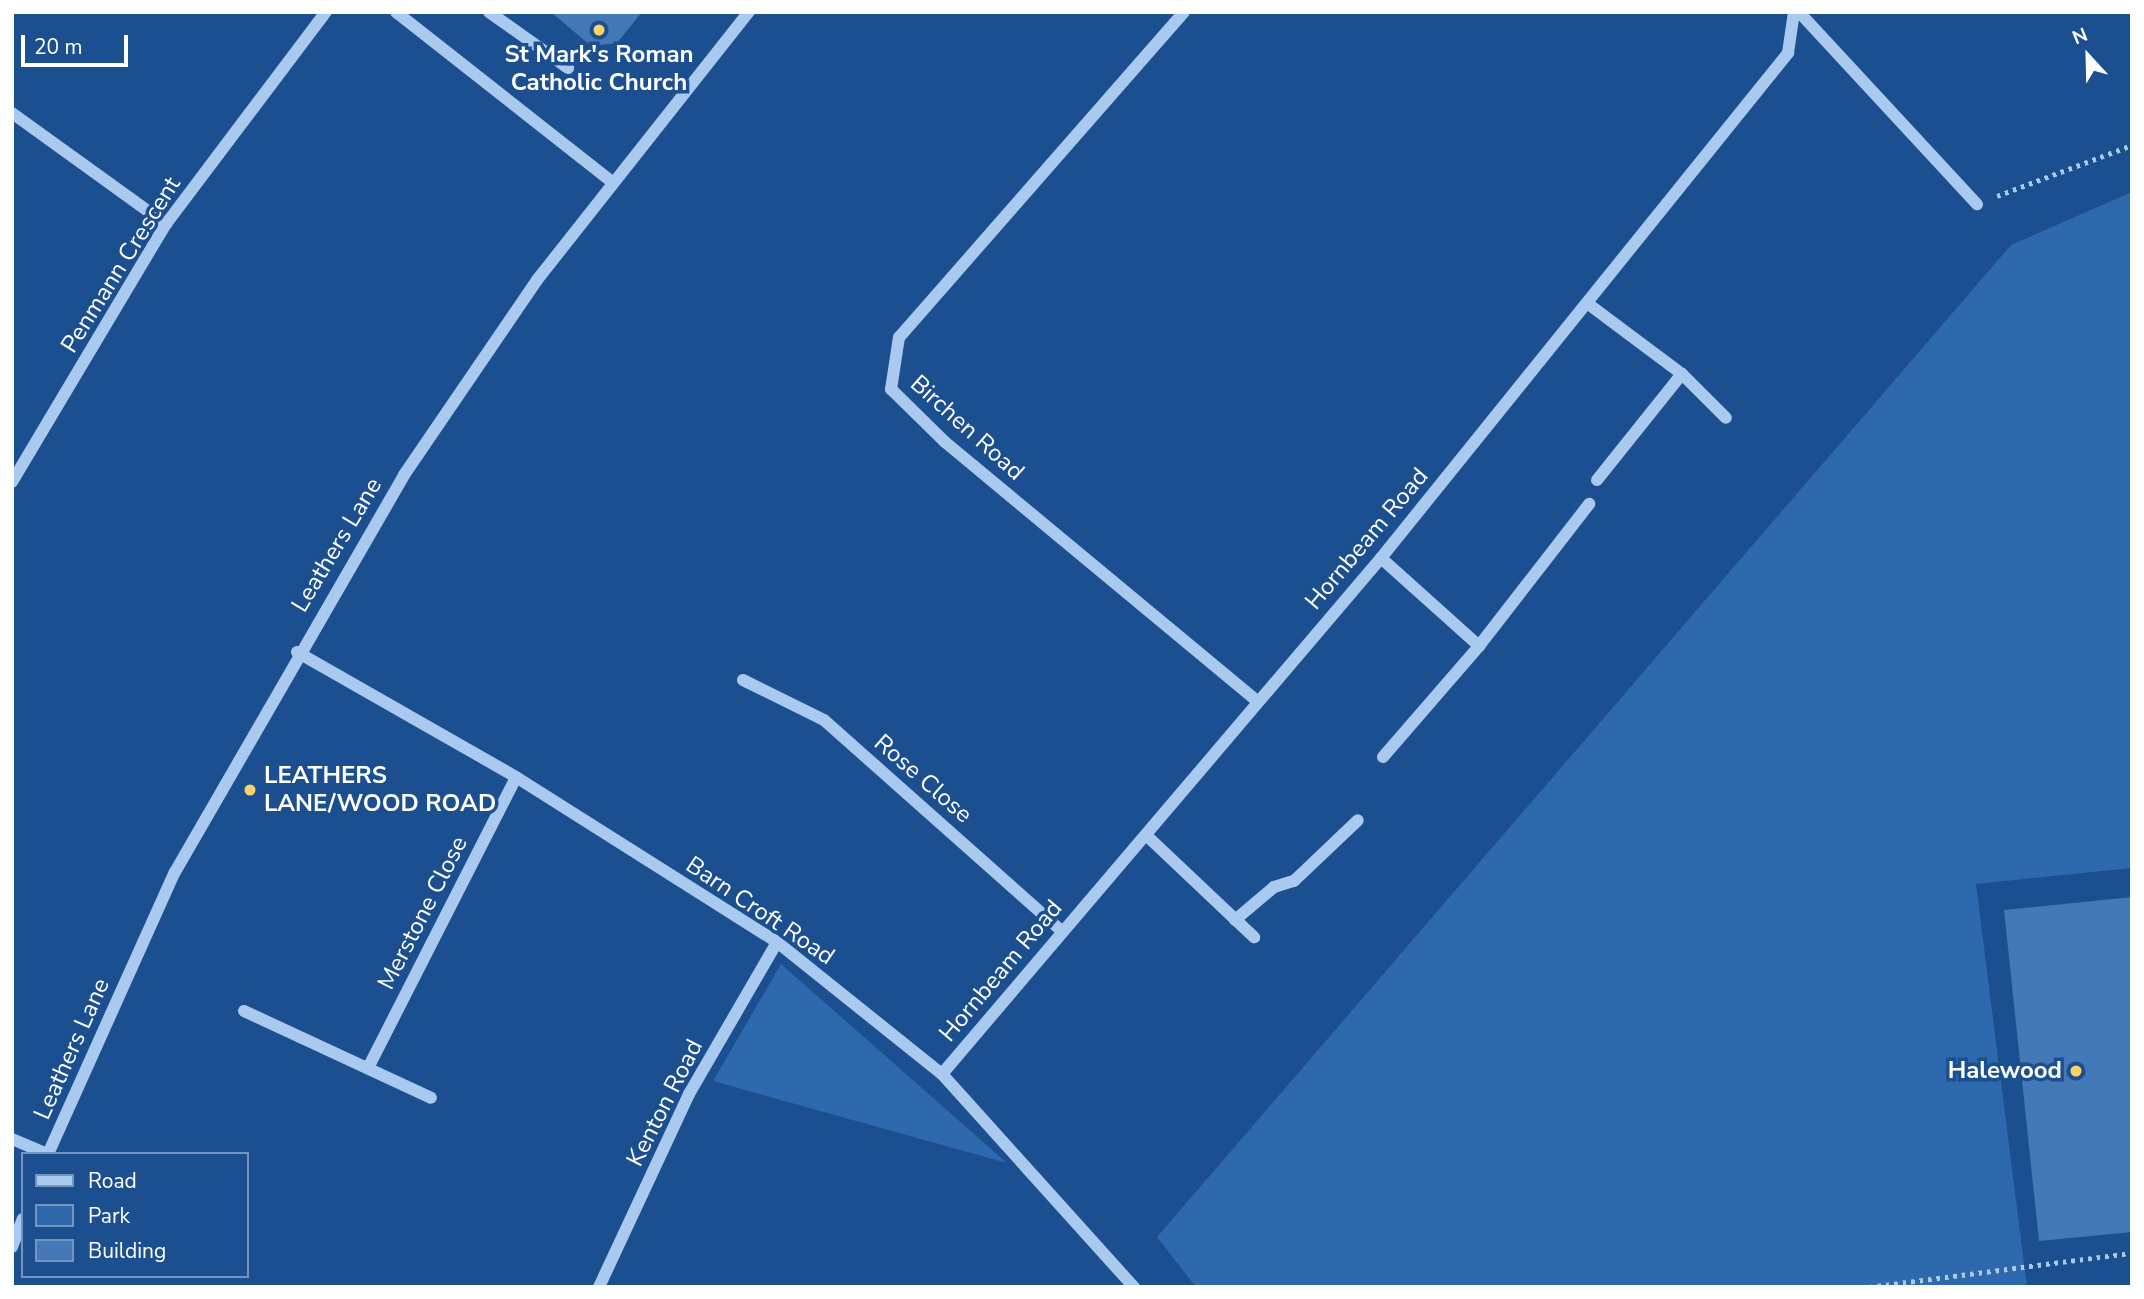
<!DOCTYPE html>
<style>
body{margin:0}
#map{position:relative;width:2144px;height:1299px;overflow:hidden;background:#1b4f8f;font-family:"Nunito Sans",sans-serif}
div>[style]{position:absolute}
.green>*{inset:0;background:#2e69ad}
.building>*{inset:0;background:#4478b7}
.path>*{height:4.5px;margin-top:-2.25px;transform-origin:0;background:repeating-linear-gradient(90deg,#a9c9ee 0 3.5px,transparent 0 8.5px)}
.minor>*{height:12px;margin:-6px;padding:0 6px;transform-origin:6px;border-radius:6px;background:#a9c9ee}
.dots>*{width:19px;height:19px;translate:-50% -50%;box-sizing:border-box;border:4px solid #1b4f8f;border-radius:50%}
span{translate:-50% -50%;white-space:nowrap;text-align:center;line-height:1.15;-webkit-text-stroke:7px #1b4f8f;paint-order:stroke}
.poi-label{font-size:24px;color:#fff;font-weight:700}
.left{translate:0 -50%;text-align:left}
.right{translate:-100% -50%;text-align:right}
.street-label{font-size:24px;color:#fff}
.frame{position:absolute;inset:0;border:14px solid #fff;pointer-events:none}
.legend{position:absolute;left:21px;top:1152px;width:228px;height:126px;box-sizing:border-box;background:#1b4f8f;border:2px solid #7695bc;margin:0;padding:9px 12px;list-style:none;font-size:21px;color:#fff}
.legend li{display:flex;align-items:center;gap:14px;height:35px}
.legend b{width:35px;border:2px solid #7695bc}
.north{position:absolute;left:2053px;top:21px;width:70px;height:70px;-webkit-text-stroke:5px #1b4f8f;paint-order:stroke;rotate:338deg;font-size:19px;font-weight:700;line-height:28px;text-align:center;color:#fff}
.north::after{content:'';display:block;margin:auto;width:24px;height:32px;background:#fff;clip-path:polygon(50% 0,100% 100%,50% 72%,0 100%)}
.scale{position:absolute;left:21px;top:35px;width:107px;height:32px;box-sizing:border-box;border:4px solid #fff;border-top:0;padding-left:9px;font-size:21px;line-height:24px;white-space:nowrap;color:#fff;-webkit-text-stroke:5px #1b4f8f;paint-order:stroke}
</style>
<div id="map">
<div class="green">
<div style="clip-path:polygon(2132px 192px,2132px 868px,1976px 884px,2027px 1287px,1196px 1287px,1157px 1237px,2011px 245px)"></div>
<div style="clip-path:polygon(781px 964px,1007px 1163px,713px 1081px)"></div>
</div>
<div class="building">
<div style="clip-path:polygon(551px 12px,642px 12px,617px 43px,591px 46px)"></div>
<div style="clip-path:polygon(2132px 897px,2132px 1232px,2039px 1241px,2004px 910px)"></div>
</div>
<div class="path">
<div style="left:1997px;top:196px;width:144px;rotate:-20.7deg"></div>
<div style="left:1869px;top:1287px;width:265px;rotate:-7.4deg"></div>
</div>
<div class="minor">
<div style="left:396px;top:12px;width:273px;rotate:38.2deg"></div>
<div style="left:489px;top:12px;width:97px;rotate:35.3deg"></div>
<div style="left:1184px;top:12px;width:432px;rotate:131.2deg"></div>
<div style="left:899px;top:337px;width:53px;rotate:98.7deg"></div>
<div style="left:891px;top:389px;width:76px;rotate:44.5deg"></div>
<div style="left:945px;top:442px;width:405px;rotate:39.7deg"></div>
<div style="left:1799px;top:12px;width:262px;rotate:47.2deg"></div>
<div style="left:12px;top:113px;width:190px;rotate:35.8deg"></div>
<div style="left:1587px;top:303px;width:119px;rotate:36.8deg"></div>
<div style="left:1682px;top:374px;width:62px;rotate:45deg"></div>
<div style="left:1597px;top:480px;width:136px;rotate:-51.3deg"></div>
<div style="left:12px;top:482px;width:300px;rotate:-59.2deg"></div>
<div style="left:166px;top:224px;width:266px;rotate:-53deg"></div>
<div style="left:1381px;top:558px;width:132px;rotate:41.9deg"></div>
<div style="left:297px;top:652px;width:252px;rotate:29.7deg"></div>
<div style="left:516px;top:777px;width:309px;rotate:32.3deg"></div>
<div style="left:777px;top:942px;width:211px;rotate:38.7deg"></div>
<div style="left:942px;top:1074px;width:287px;rotate:48deg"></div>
<div style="left:743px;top:680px;width:90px;rotate:26.3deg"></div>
<div style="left:824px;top:720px;width:318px;rotate:41.6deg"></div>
<div style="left:1383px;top:757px;width:147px;rotate:-49.1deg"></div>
<div style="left:1479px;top:646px;width:180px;rotate:-52.2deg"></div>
<div style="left:1146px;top:835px;width:149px;rotate:43.4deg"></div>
<div style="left:1235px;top:920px;width:51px;rotate:-40.2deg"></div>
<div style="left:1274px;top:887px;width:21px;rotate:-17deg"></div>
<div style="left:1294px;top:881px;width:88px;rotate:-43.6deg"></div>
<div style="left:244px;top:1011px;width:206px;rotate:24.9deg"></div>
<div style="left:368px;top:1068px;width:326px;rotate:-63deg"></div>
<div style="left:942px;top:1074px;width:677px;rotate:-49.61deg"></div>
<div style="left:1381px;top:558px;width:649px;rotate:-51.13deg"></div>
<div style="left:1788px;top:53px;width:41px;rotate:-81.7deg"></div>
<div style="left:12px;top:1139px;width:39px;rotate:23deg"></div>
<div style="left:48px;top:1154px;width:309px;rotate:-65.8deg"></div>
<div style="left:175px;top:872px;width:458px;rotate:-60deg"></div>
<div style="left:404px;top:475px;width:236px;rotate:-55.7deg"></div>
<div style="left:537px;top:280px;width:342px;rotate:-51.7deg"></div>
<div style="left:12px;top:1247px;width:30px;rotate:-69deg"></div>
<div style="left:599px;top:1287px;width:213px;rotate:-65deg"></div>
<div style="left:689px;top:1094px;width:176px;rotate:-59.9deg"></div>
</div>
<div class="dots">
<div style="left:599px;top:30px;background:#ffd166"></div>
<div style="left:250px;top:790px;background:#ffd166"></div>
<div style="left:2076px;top:1071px;background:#ffd166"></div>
</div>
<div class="poi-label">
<span style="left:599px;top:69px">St Mark's Roman<br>Catholic Church</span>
<span class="left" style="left:264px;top:790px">LEATHERS<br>LANE/WOOD ROAD</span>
<span class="right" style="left:2062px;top:1071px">Halewood</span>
</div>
<div class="street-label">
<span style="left:121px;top:265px;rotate:-58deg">Penmann Crescent</span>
<span style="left:967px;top:428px;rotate:42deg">Birchen Road</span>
<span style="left:1367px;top:539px;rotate:-50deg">Hornbeam Road</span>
<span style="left:337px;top:545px;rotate:-59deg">Leathers Lane</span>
<span style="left:923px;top:779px;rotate:41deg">Rose Close</span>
<span style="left:760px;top:911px;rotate:34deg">Barn Croft Road</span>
<span style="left:423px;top:913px;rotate:-63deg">Merstone Close</span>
<span style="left:1001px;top:971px;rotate:-50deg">Hornbeam Road</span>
<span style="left:72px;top:1049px;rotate:-66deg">Leathers Lane</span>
<span style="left:665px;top:1103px;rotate:-63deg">Kenton Road</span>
</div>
<div class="frame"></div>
<ul class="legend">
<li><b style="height:9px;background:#a9c9ee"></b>Road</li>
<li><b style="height:19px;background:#2e69ad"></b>Park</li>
<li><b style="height:19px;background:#4478b7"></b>Building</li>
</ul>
<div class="north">N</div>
<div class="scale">20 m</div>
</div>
